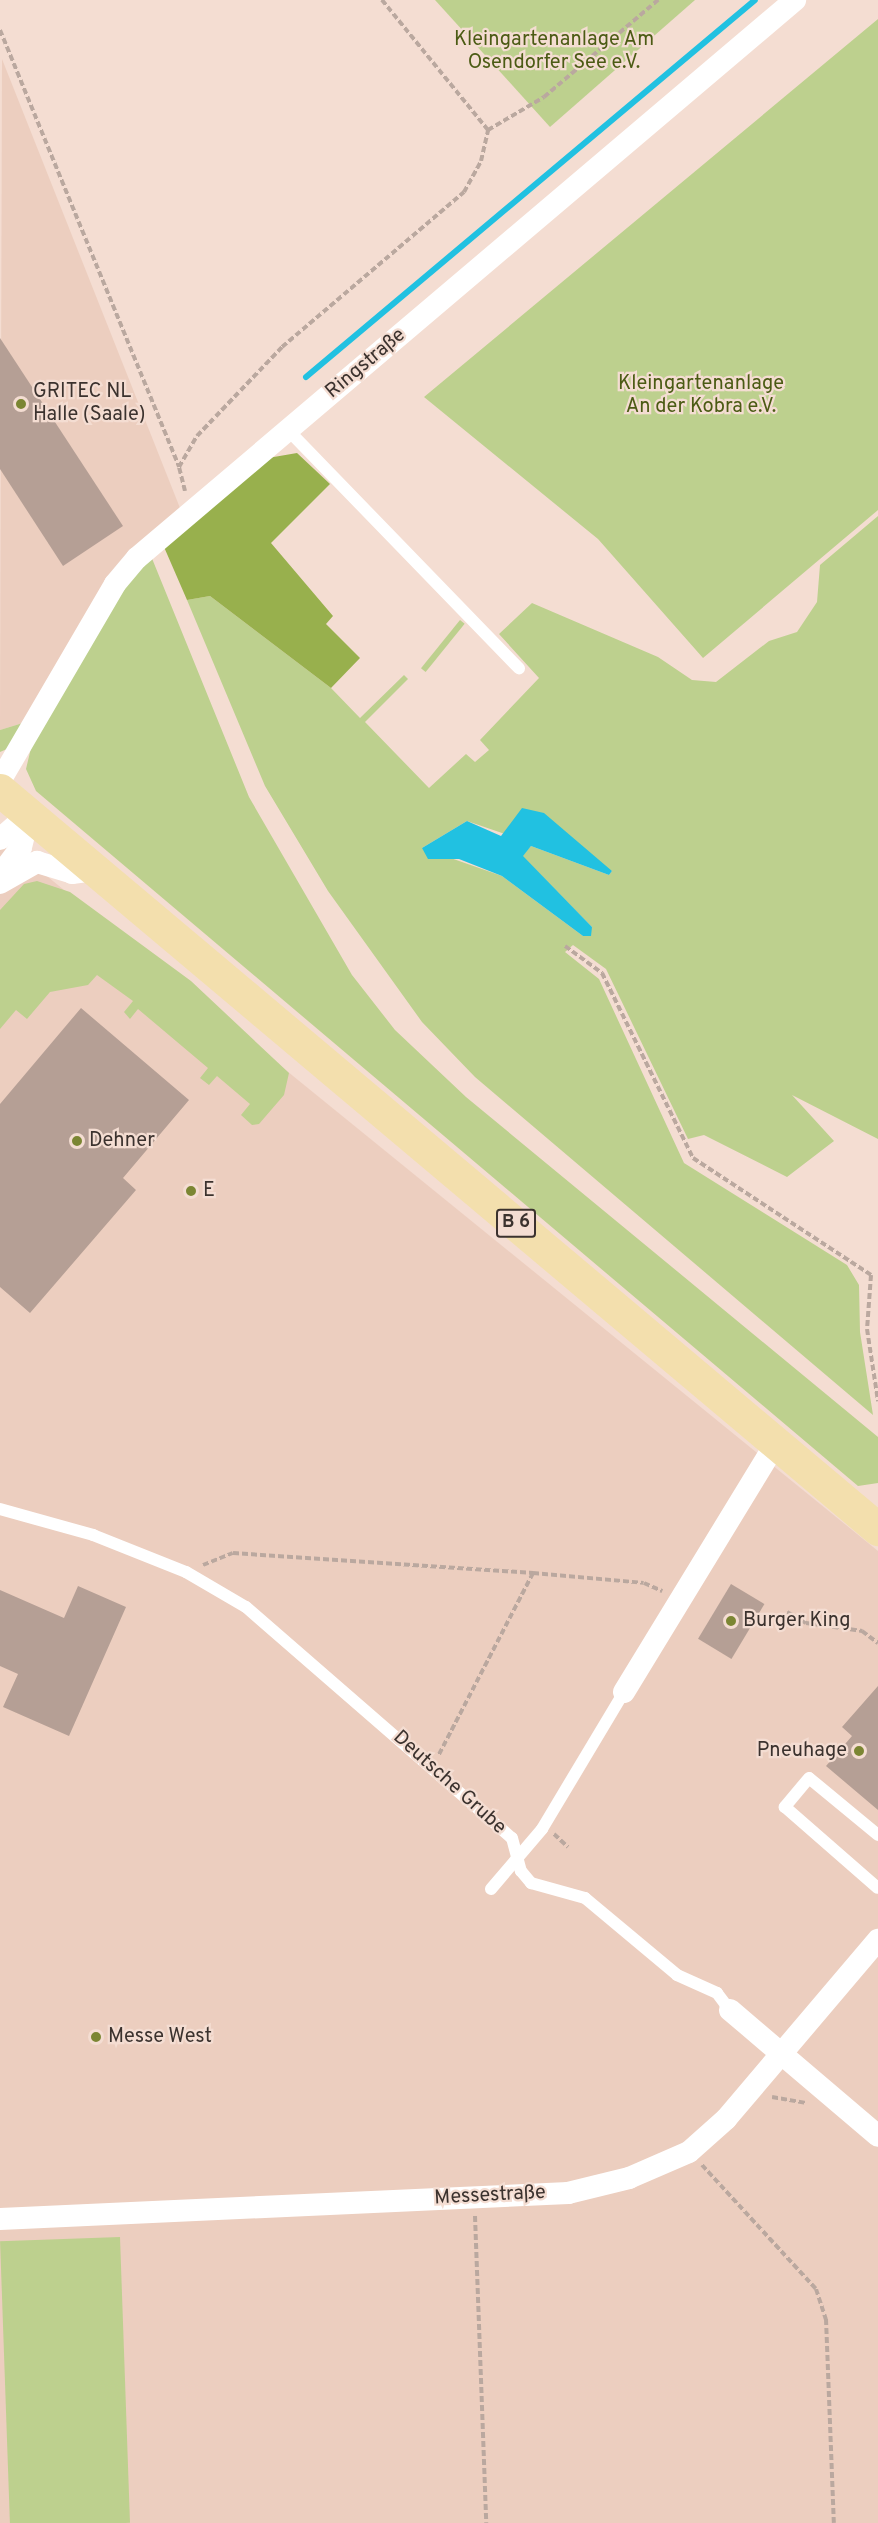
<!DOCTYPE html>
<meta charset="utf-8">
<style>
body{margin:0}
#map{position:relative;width:878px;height:2523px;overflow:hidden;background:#f4ddd2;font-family:Overpass,sans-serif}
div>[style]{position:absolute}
.built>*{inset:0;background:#eccebf}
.green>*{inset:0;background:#bdd08e;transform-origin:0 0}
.forest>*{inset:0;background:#98b04d}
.water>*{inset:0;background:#21c1e1}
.stream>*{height:6px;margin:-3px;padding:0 3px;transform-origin:3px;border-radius:3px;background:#21c1e1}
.building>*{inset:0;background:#b59f95;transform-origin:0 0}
.path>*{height:4px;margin-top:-2px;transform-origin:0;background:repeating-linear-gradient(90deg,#baa89f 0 6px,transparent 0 9px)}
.lane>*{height:12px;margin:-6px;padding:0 6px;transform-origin:6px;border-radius:6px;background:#fff}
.street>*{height:22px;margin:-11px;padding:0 11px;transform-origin:11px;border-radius:11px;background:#fff}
.primary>*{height:33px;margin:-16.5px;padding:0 16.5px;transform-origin:16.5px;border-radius:16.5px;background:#f3dfad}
.dots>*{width:16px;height:16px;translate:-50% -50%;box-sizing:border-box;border:3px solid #f4ddd2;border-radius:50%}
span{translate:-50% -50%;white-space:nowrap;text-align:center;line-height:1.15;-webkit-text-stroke:4.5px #f4ddd2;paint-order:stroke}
.shield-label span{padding:2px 4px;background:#f4ddd2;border:2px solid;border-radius:4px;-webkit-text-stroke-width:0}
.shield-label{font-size:18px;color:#3b322e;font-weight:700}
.park-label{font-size:20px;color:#4b5b14}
.street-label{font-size:20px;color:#3b322e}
.poi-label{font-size:20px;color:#3b322e}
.left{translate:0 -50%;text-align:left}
.right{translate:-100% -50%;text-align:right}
</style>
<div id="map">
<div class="built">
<div style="clip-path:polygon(2px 59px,180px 508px,26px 722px,0 730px)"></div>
<div style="clip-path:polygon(0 838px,878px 1551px,878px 2523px,0 2523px)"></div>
</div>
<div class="green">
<div style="clip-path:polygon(435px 0,695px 0,550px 127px)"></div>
<div style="clip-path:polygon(878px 19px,878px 510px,703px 658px,598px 539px,424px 397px)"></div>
<div style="clip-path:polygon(evenodd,878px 516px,878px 1139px,792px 1095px,834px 1141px,787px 1177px,704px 1135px,688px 1139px,606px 969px,573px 945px,565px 952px,599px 979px,684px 1163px,847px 1265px,859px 1285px,860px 1332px,873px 1415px,475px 1077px,422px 1022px,328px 891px,265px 786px,187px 600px,210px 596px,331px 688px,360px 718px,404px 675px,408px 679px,365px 722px,429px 788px,466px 754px,475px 762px,489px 750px,480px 740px,539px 678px,499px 634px,532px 603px,658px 657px,692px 680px,716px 682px,769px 641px,797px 632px,817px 602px,820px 565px,878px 516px,467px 821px,612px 871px,609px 875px,531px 846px,522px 856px,592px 927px,583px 936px,502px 876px,422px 848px,467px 821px)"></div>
<div style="clip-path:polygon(151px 556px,249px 797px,352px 975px,395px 1030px,466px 1097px,878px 1437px,878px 1483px,858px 1486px,36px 791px,26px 769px,31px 748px,129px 579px)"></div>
<div style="left:460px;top:620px;width:6px;height:62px;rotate:39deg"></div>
<div style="clip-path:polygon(26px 722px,7px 749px,0 752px,0 730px)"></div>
<div style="clip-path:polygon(37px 881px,70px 892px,191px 981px,289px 1073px,284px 1095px,259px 1124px,252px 1125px,241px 1115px,250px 1104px,217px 1076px,209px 1085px,200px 1078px,208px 1068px,138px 1009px,130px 1019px,124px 1012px,133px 1001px,97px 975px,88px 985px,50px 992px,27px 1019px,16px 1010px,0 1029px,0 910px,24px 884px)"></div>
<div style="left:120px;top:2237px;width:286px;height:120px;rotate:88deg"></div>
</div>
<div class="forest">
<div style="clip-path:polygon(297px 453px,330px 484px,271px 543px,333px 616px,326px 624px,360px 658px,331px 688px,210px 596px,187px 600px,164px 547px,268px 458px)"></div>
</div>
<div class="water">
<div style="clip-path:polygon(522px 808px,544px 813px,612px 871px,609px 875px,531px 846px,523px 856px,592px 927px,591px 936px,583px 936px,502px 876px,459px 859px,428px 859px,422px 848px,467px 821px,501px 836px)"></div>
</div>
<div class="stream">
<div style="left:306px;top:377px;width:586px;rotate:-40.02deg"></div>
</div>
<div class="building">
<div style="clip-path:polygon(0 338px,123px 526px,63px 566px,0 469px)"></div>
<div style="clip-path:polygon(81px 1008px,189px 1100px,123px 1178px,136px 1190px,30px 1313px,0 1287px,0 1104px)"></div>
<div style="left:731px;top:1584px;width:39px;height:64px;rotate:31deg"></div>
<div style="clip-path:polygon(78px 1586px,126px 1607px,69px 1736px,3px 1707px,18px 1674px,0 1666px,0 1590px,64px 1618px)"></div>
<div style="clip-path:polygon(878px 1686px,878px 1810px,826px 1766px,852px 1736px,842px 1727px)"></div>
</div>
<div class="path">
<div style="left:0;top:30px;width:472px;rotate:67.7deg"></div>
<div style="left:488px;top:130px;width:65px;rotate:-30.5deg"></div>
<div style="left:544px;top:97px;width:150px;rotate:-40.4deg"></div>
<div style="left:185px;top:491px;width:25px;rotate:-104deg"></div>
<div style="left:179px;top:467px;width:36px;rotate:-60deg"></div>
<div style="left:197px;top:436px;width:123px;rotate:-46.3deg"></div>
<div style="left:282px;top:347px;width:239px;rotate:-40.4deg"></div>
<div style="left:464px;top:192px;width:35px;rotate:-61deg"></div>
<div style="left:481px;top:161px;width:32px;rotate:-77deg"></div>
<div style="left:488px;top:130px;width:168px;rotate:-129.2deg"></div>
<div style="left:565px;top:946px;width:46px;rotate:36.1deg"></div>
<div style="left:602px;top:973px;width:206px;rotate:63.8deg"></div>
<div style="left:693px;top:1158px;width:213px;rotate:33.3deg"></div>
<div style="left:871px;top:1275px;width:54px;rotate:94.2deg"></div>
<div style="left:867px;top:1329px;width:73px;rotate:81.3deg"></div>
<div style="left:203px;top:1565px;width:32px;rotate:-22deg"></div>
<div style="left:233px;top:1553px;width:301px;rotate:3.8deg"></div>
<div style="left:533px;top:1573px;width:206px;rotate:117.4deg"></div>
<div style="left:533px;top:1573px;width:111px;rotate:5.1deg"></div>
<div style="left:644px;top:1583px;width:20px;rotate:24deg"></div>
<div style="left:787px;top:1612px;width:22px;rotate:30deg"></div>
<div style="left:806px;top:1623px;width:57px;rotate:8.1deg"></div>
<div style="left:862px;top:1631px;width:20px;rotate:37deg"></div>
<div style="left:554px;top:1834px;width:19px;rotate:43deg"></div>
<div style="left:772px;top:2097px;width:34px;rotate:10deg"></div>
<div style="left:702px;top:2165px;width:168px;rotate:47.4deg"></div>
<div style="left:816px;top:2289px;width:32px;rotate:72deg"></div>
<div style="left:826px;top:2319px;width:204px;rotate:87.8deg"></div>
<div style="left:475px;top:2216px;width:307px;rotate:87.9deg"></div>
</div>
<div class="lane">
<div style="left:288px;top:430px;width:332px;rotate:45.9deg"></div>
<div style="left:0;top:1509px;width:97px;rotate:15.6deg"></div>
<div style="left:93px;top:1535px;width:100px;rotate:21.7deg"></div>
<div style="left:186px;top:1572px;width:69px;rotate:30.3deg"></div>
<div style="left:246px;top:1607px;width:352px;rotate:41deg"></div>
<div style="left:512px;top:1838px;width:34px;rotate:75deg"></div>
<div style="left:521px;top:1871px;width:16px;rotate:50deg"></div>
<div style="left:531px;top:1883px;width:56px;rotate:15.5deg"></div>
<div style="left:585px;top:1898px;width:120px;rotate:39.9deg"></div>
<div style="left:677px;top:1975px;width:44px;rotate:24.2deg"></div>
<div style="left:717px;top:1993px;width:21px;rotate:53deg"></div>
<div style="left:878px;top:1835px;width:89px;rotate:-140.4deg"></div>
<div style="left:809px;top:1778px;width:38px;rotate:130deg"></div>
<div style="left:785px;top:1807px;width:123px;rotate:41.1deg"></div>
<div style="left:491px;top:1889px;width:79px;rotate:-49.6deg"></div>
<div style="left:542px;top:1829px;width:160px;rotate:-59.1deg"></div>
</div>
<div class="street">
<div style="left:0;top:781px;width:228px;rotate:-59.7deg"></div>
<div style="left:115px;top:584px;width:34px;rotate:-50deg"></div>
<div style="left:137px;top:558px;width:863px;rotate:-40.3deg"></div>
<div style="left:0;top:839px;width:38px;rotate:-41deg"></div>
<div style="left:0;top:875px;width:35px;rotate:-53deg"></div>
<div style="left:21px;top:847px;width:34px;rotate:-76deg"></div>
<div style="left:0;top:883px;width:43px;rotate:-29.6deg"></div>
<div style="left:37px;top:862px;width:37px;rotate:17deg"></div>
<div style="left:72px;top:873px;width:23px;rotate:-7deg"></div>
<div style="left:624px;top:1692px;width:292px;rotate:-58.6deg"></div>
<div style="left:730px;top:2010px;width:194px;rotate:40.4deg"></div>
<div style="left:0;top:2219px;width:569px;rotate:-2.62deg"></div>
<div style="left:568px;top:2193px;width:63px;rotate:-13.8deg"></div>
<div style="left:629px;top:2178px;width:65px;rotate:-23.4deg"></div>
<div style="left:689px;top:2152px;width:50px;rotate:-41.7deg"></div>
<div style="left:726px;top:2119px;width:235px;rotate:-49.7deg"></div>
</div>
<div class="primary">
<div style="left:0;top:790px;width:1148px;rotate:40.09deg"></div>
</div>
<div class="dots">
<div style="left:21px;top:404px;background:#7b8633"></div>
<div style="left:77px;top:1141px;background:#7b8633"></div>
<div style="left:191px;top:1191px;background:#7b8633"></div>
<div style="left:731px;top:1621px;background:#7b8633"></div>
<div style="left:859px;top:1751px;background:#7b8633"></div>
<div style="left:96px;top:2037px;background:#7b8633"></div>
</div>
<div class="shield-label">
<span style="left:516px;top:1223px">B 6</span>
</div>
<div class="park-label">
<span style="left:554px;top:52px">Kleingartenanlage Am<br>Osendorfer See e.V.</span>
<span style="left:701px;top:396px">Kleingartenanlage<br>An der Kobra e.V.</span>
</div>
<div class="street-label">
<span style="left:366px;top:364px;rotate:-40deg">Ringstraße</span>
<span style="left:449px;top:1783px;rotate:42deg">Deutsche Grube</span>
<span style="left:490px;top:2196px;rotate:-3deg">Messestraße</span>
</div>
<div class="poi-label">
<span class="left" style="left:33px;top:404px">GRITEC NL<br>Halle (Saale)</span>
<span class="left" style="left:89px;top:1141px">Dehner</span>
<span class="left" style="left:203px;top:1191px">E</span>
<span class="left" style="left:743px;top:1621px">Burger King</span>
<span class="right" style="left:847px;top:1751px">Pneuhage</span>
<span class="left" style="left:108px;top:2037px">Messe West</span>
</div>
</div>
